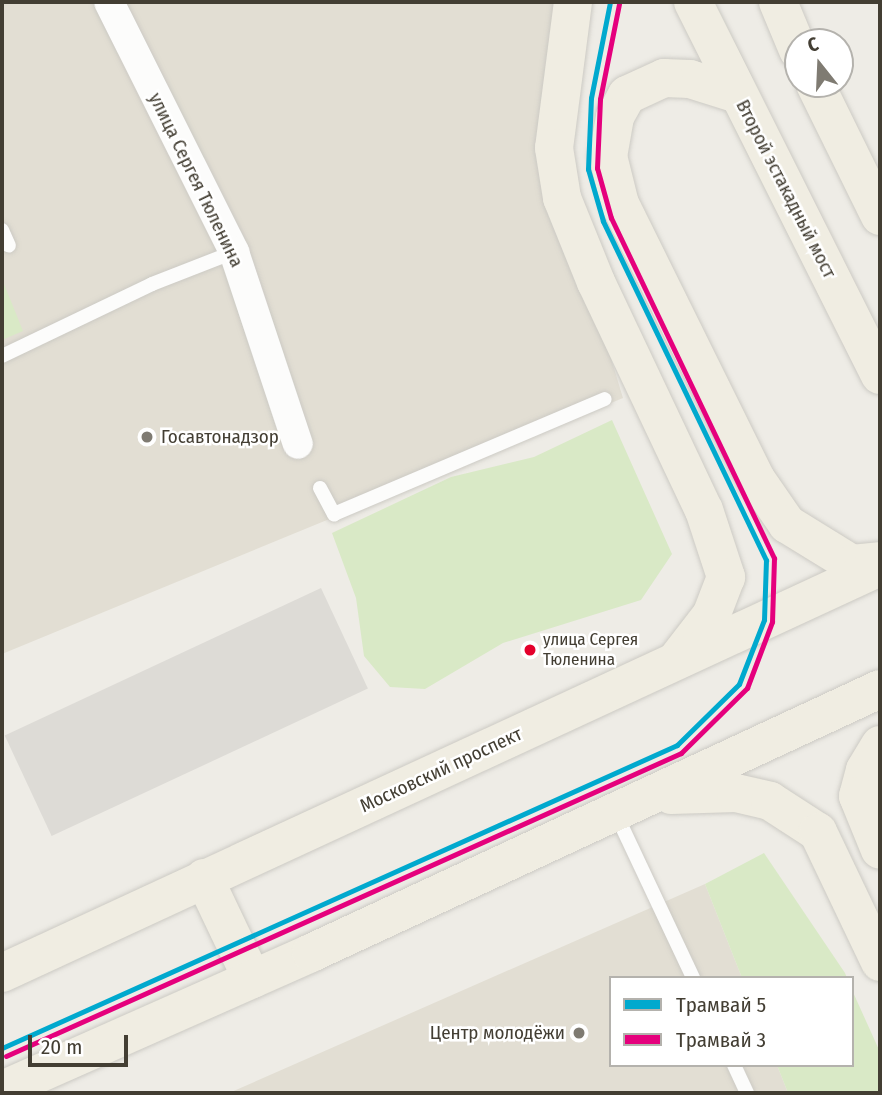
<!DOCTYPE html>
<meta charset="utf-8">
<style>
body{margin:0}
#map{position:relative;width:882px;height:1095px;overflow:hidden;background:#eeece6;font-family:"Fira Sans Condensed",sans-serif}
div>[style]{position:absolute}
.residential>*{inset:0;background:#e2ded3}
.green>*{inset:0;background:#d9e9c6}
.parking>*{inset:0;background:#dddbd6;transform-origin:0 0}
.roads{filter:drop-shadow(0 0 2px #cccac4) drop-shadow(0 0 2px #cccac4)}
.service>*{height:14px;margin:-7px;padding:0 7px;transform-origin:7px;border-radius:7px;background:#fcfcfb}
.minor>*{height:30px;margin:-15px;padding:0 15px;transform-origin:15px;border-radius:15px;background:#fcfcfb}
.primary>*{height:38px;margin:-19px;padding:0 19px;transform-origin:19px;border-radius:19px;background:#f0ede2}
.tram-1>*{height:5px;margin:-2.5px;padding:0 2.5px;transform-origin:2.5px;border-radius:2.5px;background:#00a9ce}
.tram-2>*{height:5px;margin:-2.5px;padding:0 2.5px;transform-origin:2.5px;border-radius:2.5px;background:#e5007d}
.dots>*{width:19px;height:19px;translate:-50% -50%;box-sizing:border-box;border:4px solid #fff;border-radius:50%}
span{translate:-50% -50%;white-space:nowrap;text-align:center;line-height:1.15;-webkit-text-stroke:5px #fff;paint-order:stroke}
.bus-label{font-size:17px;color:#433e33}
.left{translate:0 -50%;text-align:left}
.street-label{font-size:19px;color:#433e33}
.poi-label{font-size:19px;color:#433e33}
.right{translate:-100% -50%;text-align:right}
.frame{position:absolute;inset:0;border:4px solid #433e33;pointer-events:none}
.legend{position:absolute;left:609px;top:976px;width:245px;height:91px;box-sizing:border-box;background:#fff;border:2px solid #b4b2ad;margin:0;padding:9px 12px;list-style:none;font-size:21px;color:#433e33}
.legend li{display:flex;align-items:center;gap:14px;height:35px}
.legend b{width:35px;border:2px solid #b4b2ad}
.north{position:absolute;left:784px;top:28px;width:70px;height:70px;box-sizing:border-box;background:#fff;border:2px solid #b4b2ad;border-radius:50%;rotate:342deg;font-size:19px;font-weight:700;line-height:28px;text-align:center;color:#433e33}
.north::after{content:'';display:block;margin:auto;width:24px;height:32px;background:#7f7b72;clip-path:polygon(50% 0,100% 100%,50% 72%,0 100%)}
.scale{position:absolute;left:28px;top:1035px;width:100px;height:32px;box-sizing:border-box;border:4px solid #433e33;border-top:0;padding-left:9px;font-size:21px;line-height:24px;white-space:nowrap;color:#433e33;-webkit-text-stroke:5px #fff;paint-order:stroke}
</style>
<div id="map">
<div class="residential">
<div style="clip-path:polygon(2px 2px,555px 2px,540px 125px,623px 398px,2px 654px)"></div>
<div style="clip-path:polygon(705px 884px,742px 978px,611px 978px,611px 1065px,777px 1065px,788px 1093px,229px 1093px)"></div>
</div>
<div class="green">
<div style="clip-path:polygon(2px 279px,23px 331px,2px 340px)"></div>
<div style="clip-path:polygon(612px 420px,672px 554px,641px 600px,503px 643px,425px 689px,390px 687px,364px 656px,356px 598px,332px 533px,451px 477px,534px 457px)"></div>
<div style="clip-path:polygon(764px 853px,845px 973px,847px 978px,742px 978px,705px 884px)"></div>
<div style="clip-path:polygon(852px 990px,880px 1052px,880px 1093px,788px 1093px,777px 1065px,852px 1065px)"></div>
</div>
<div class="parking">
<div style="left:321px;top:588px;width:111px;height:349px;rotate:65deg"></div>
</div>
<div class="roads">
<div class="service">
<div style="left:2px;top:230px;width:17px;rotate:66deg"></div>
<div style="left:2px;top:356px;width:166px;rotate:-25.6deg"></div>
<div style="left:152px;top:284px;width:88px;rotate:-21.3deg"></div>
<div style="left:320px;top:488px;width:30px;rotate:62deg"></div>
<div style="left:334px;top:514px;width:294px;rotate:-23deg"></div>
<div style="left:616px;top:814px;width:181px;rotate:64.8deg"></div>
<div style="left:734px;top:1065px;width:31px;rotate:65deg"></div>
</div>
<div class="minor">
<div style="left:109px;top:2px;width:280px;rotate:63.4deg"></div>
<div style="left:234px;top:252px;width:202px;rotate:71.6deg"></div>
</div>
<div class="primary">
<div style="left:573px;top:2px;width:147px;rotate:97.4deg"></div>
<div style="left:554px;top:148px;width:51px;rotate:80.9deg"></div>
<div style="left:562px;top:198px;width:91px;rotate:68deg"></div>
<div style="left:596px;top:282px;width:252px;rotate:64.7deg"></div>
<div style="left:704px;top:510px;width:71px;rotate:71.8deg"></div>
<div style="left:726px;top:577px;width:40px;rotate:111deg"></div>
<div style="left:712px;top:614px;width:56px;rotate:127.7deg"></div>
<div style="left:693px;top:2px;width:417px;rotate:63.4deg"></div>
<div style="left:778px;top:2px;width:52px;rotate:67.4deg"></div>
<div style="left:815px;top:84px;width:147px;rotate:63.8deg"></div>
<div style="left:738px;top:94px;width:50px;rotate:-162.6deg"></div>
<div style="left:690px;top:79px;width:26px;rotate:-178deg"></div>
<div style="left:664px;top:78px;width:41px;rotate:155.3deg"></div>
<div style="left:627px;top:95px;width:25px;rotate:119deg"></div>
<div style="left:615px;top:117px;width:40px;rotate:100deg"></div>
<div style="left:608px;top:156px;width:49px;rotate:76deg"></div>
<div style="left:620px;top:204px;width:307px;rotate:63.7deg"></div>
<div style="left:756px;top:479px;width:55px;rotate:55.4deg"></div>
<div style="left:787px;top:524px;width:76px;rotate:31.6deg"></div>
<div style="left:852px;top:564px;width:28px;rotate:-6deg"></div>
<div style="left:880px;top:745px;width:29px;rotate:121deg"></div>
<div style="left:865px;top:770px;width:27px;rotate:105deg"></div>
<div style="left:858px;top:796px;width:58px;rotate:67.8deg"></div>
<div style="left:671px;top:795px;width:65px;rotate:-1.8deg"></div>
<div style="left:736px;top:793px;width:35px;rotate:13deg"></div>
<div style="left:770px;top:801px;width:57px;rotate:32.9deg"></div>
<div style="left:818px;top:832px;width:144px;rotate:64.5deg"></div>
<div style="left:204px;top:878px;width:112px;rotate:64.6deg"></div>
<div style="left:2px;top:973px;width:967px;rotate:-24.82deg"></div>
<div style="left:2px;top:1090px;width:338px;rotate:-23.9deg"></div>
<div style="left:311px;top:953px;width:627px;rotate:-24.89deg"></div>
</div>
</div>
<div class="tram-1">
<div style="left:2px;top:1048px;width:740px;rotate:-24.17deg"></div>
<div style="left:677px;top:745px;width:87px;rotate:-44.5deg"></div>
<div style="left:739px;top:684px;width:69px;rotate:-68.7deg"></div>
<div style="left:764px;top:620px;width:60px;rotate:-88.1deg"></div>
<div style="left:766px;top:560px;width:376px;rotate:-115.7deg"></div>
<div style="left:603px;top:221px;width:54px;rotate:-106.1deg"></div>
<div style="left:588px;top:169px;width:71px;rotate:-87.6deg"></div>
<div style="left:591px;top:98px;width:98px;rotate:-78.8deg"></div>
</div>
<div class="tram-2">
<div style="left:6px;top:1056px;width:740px;rotate:-24.17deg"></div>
<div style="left:681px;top:753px;width:93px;rotate:-44.6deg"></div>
<div style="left:747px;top:688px;width:71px;rotate:-69.3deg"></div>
<div style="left:772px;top:622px;width:64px;rotate:-88.2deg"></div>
<div style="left:774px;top:558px;width:377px;rotate:-115.6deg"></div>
<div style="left:611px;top:218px;width:52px;rotate:-105.6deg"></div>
<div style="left:597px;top:168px;width:69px;rotate:-87.5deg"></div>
<div style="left:600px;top:99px;width:97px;rotate:-78.7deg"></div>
</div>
<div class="dots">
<div style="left:147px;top:437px;background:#7f7b72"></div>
<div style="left:530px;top:650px;background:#e4002b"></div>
<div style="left:579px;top:1033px;background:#7f7b72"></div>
</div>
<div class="bus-label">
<span class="left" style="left:543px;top:650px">улица Сергея<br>Тюленина</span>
</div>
<div class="street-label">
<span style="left:196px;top:180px;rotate:64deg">улица Сергея Тюленина</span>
<span style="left:786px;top:189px;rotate:63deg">Второй эстакадный мост</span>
<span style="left:441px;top:770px;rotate:-25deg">Московский проспект</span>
</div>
<div class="poi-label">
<span class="left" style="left:161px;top:437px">Госавтонадзор</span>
<span class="right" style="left:565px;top:1033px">Центр молодёжи</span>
</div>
<div class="frame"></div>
<ul class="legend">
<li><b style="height:9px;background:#00a9ce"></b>Трамвай 5</li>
<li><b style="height:9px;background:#e5007d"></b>Трамвай 3</li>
</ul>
<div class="north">С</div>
<div class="scale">20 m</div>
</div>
